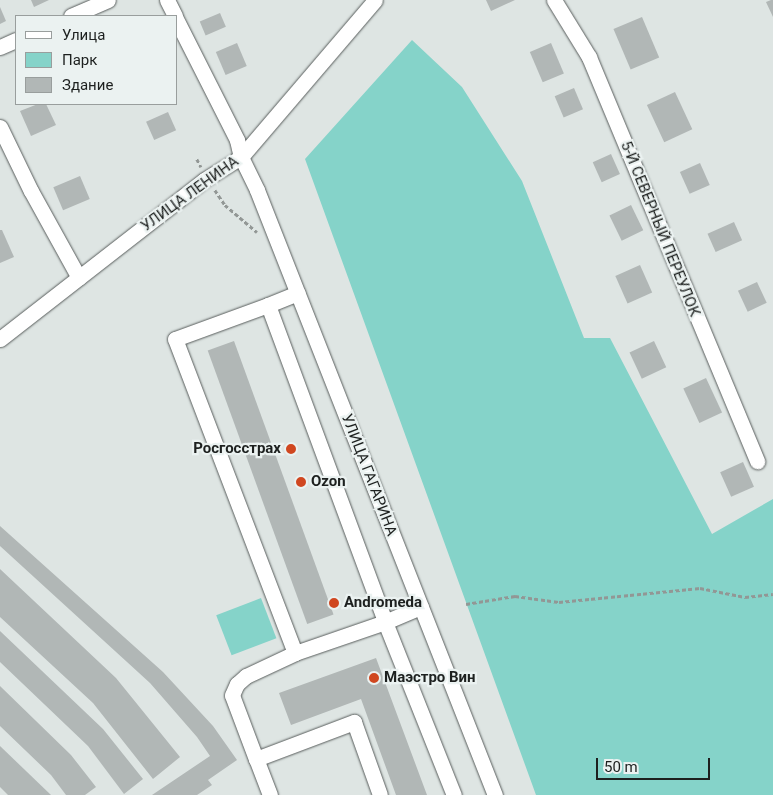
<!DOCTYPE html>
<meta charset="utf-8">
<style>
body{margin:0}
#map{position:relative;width:773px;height:795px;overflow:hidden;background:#dee5e3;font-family:Roboto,sans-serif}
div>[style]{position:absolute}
.green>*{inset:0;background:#85d3c9;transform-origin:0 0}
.building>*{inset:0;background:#b1b7b6;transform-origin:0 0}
.path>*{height:2.5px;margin-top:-1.25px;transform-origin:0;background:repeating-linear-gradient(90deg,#929795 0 4px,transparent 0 6.5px)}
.roads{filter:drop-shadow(0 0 1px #585d5c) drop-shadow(0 0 1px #585d5c)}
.minor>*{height:15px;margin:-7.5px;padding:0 7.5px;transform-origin:7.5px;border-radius:7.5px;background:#fff}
.dots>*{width:14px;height:14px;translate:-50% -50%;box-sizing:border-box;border:2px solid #ebf2f1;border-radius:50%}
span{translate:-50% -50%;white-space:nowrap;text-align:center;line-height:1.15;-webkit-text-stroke:4.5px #ebf2f1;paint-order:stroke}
.street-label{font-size:15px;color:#1d201f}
.poi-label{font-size:15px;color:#1d201f;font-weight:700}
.right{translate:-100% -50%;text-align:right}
.left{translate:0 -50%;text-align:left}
.legend{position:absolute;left:15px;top:15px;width:162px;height:90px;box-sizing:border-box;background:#ebf2f1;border:1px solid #999e9d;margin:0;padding:6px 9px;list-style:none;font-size:15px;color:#1d201f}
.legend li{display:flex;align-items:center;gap:10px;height:25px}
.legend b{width:25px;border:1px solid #999e9d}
.scale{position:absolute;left:596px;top:758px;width:114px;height:22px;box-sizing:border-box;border:2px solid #1d201f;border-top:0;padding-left:6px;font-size:15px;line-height:18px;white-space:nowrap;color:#1d201f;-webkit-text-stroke:4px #ebf2f1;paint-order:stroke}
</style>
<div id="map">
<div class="green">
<div style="clip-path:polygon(412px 40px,462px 87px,522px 181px,584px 338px,610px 338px,712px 534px,773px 499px,773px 795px,536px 795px,305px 159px)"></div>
<div style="left:261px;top:598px;width:43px;height:48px;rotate:69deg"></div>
</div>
<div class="building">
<div style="clip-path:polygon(31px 0,49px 0,34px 7px)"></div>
<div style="clip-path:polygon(486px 0,515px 0,491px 11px)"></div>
<div style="clip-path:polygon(771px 0,773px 0,773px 17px,766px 2px)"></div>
<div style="clip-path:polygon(0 7px,6px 21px,0 24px)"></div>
<div style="left:220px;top:13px;width:15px;height:22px;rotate:67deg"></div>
<div style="left:642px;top:17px;width:44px;height:31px;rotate:67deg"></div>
<div style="left:237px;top:43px;width:25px;height:23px;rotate:67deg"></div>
<div style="left:551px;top:43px;width:33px;height:23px;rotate:67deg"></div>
<div style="left:574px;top:88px;width:23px;height:21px;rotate:67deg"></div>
<div style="left:675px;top:92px;width:41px;height:31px;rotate:65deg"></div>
<div style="clip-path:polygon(38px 104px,46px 104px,56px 125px,31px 136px,20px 111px)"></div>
<div style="left:168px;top:112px;width:20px;height:24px;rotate:66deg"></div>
<div style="left:611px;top:154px;width:22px;height:20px;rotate:66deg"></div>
<div style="left:700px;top:163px;width:24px;height:22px;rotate:66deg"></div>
<div style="left:80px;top:176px;width:25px;height:29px;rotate:67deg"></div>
<div style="left:631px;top:205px;width:28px;height:24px;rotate:64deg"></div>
<div style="left:734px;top:222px;width:20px;height:29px;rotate:66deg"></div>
<div style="clip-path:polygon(0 230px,2px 230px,14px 257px,0 263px)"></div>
<div style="left:640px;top:265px;width:30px;height:27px;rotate:66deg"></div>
<div style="left:757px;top:282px;width:23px;height:21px;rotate:65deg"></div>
<div style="left:234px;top:341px;width:291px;height:28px;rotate:70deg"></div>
<div style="left:654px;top:341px;width:29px;height:27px;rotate:65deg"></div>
<div style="left:706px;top:378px;width:38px;height:25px;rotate:65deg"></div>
<div style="left:743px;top:462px;width:27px;height:25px;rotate:66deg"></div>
<div style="clip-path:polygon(0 526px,163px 672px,213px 726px,237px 760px,208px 780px,212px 785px,197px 795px,152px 795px,210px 756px,197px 737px,150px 683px,0 546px)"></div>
<div style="clip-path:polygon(0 569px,116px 678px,180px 757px,153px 779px,93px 703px,0 617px)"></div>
<div style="clip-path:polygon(0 631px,103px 729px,143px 779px,124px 794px,88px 746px,0 662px)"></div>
<div style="clip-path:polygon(376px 658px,427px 795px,396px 795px,361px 699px,291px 725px,279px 693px)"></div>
<div style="clip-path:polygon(0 686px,71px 755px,96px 787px,85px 795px,66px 795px,51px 775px,0 726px)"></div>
<div style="clip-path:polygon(0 746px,51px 795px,8px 795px,0 787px)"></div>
</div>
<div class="path">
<div style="left:197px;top:159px;width:9px;rotate:63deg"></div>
<div style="left:215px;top:190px;width:18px;rotate:56deg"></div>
<div style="left:225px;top:205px;width:42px;rotate:40.2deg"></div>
<div style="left:466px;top:604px;width:50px;rotate:-9.3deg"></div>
<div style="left:515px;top:596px;width:44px;rotate:7.8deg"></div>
<div style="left:559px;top:602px;width:142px;rotate:-5.7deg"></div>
<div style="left:700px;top:588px;width:46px;rotate:11.3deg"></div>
<div style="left:745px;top:597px;width:28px;rotate:-6deg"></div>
</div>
<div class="roads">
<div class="minor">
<div style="left:167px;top:0;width:18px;rotate:63deg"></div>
<div style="left:554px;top:0;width:67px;rotate:58.4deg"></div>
<div style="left:589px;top:57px;width:438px;rotate:67.4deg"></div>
<div style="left:71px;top:16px;width:40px;rotate:-23.4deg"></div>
<div style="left:176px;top:19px;width:136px;rotate:63.2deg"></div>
<div style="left:237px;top:140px;width:17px;rotate:77deg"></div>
<div style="left:241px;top:157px;width:37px;rotate:64deg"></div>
<div style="left:257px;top:190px;width:650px;rotate:68.53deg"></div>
<div style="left:0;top:47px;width:17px;rotate:-24deg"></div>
<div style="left:0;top:127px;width:71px;rotate:64.2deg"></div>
<div style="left:31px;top:191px;width:99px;rotate:61.1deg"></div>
<div style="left:268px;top:305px;width:32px;rotate:-22deg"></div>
<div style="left:0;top:339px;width:259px;rotate:-37.9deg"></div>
<div style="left:204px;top:180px;width:44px;rotate:-31.9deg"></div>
<div style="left:241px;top:157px;width:206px;rotate:-49.5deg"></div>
<div style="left:295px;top:653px;width:336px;rotate:-110.9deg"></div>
<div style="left:175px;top:339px;width:99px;rotate:-20.1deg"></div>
<div style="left:268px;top:305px;width:338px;rotate:69.7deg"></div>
<div style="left:385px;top:622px;width:186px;rotate:68.3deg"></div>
<div style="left:256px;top:759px;width:68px;rotate:-110.6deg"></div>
<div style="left:232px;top:695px;width:12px;rotate:-66deg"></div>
<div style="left:237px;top:684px;width:12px;rotate:-42deg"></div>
<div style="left:246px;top:676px;width:54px;rotate:-25.1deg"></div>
<div style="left:295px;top:653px;width:95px;rotate:-19deg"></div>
<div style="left:385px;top:622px;width:39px;rotate:-23deg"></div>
<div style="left:270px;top:795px;width:39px;rotate:-111deg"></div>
<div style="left:256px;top:759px;width:105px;rotate:-20.7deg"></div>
<div style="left:354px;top:722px;width:77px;rotate:70.4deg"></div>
</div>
</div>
<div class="dots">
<div style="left:291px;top:449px;background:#d04720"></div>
<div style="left:301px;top:482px;background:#d04720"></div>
<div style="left:334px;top:603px;background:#d04720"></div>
<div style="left:374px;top:678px;background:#d04720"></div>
</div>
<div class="street-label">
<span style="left:190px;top:194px;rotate:-36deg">УЛИЦА ЛЕНИНА</span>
<span style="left:660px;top:229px;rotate:68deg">5-Й СЕВЕРНЫЙ ПЕРЕУЛОК</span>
<span style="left:369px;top:475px;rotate:69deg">УЛИЦА ГАГАРИНА</span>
</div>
<div class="poi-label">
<span class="right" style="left:281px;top:449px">Росгосстрах</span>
<span class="left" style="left:311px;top:482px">Ozon</span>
<span class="left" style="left:344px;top:603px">Andromeda</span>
<span class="left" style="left:384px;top:678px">Маэстро Вин</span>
</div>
<ul class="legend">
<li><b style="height:6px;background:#fff"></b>Улица</li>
<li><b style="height:14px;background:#85d3c9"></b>Парк</li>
<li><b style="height:14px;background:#b1b7b6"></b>Здание</li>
</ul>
<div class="scale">50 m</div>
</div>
